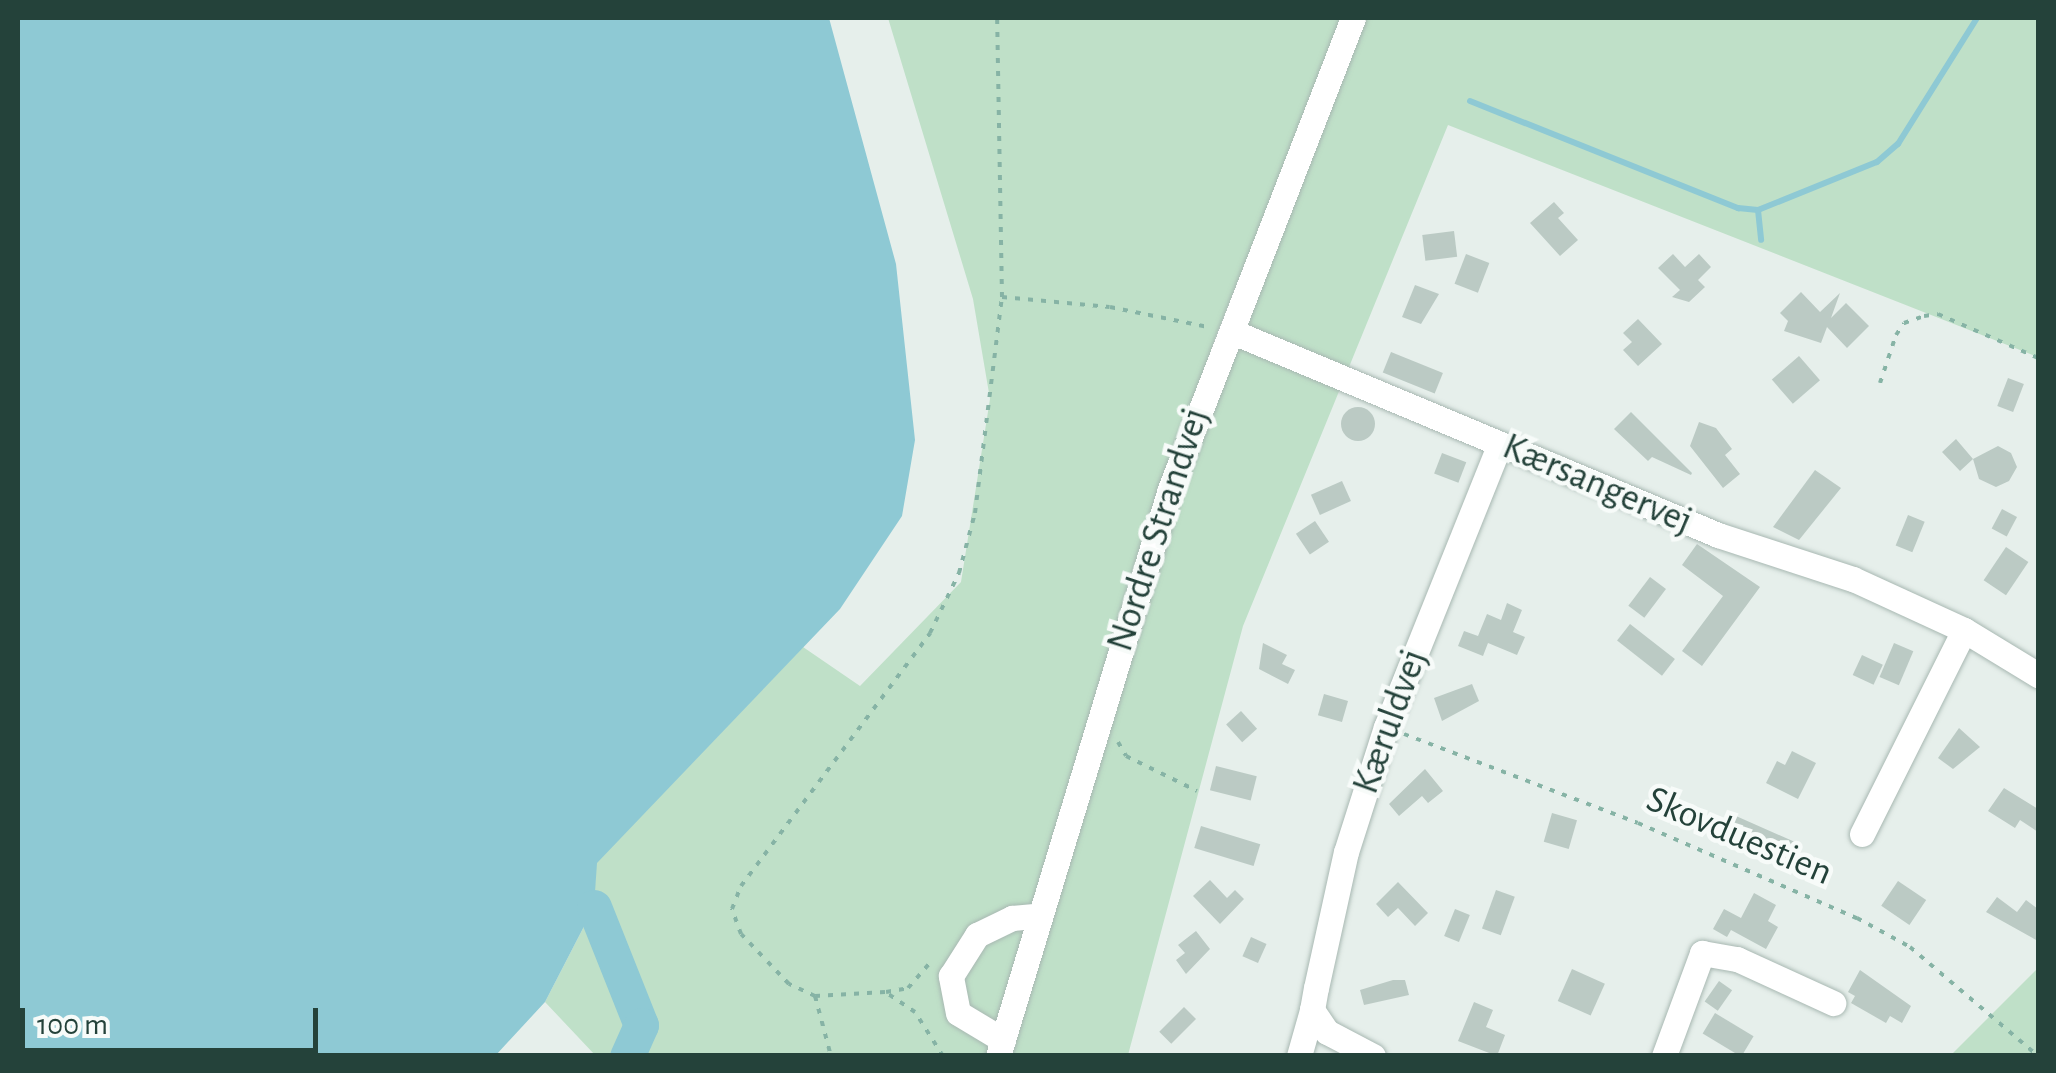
<!DOCTYPE html>
<meta charset="utf-8">
<style>
body{margin:0}
#map{position:relative;width:2056px;height:1073px;overflow:hidden;background:#e6efeb;font-family:"Alegreya Sans",sans-serif}
div>[style]{position:absolute}
.green>*{inset:0;background:#bfe0c8}
.water>*{inset:0;background:#8ec9d4}
.stream>*{height:6px;margin:-3px;padding:0 3px;transform-origin:3px;border-radius:3px;background:#8ec9d4}
.river>*{height:35px;margin:-17.5px;padding:0 17.5px;transform-origin:17.5px;border-radius:17.5px;background:#8ec9d4}
.building>*{inset:0;background:#bbcac4;transform-origin:0 0}
.round{border-radius:50%}
.path>*{height:4px;margin-top:-2px;transform-origin:0;background:repeating-linear-gradient(90deg,#86b3a5 0 5px,transparent 0 13px)}
.roads{filter:drop-shadow(0 0 2px #a8b8b2) drop-shadow(0 0 2px #a8b8b2)}
.minor>*{height:25px;margin:-12.5px;padding:0 12.5px;transform-origin:12.5px;border-radius:12.5px;background:#fff}
span{translate:-50% -50%;white-space:nowrap;text-align:center;line-height:1.15;-webkit-text-stroke:9px #f7fbf9;paint-order:stroke}
.street-label{font-size:38px;color:#24423a}
.frame{position:absolute;inset:0;border:20px solid #24423a;pointer-events:none}
.scale{position:absolute;left:20px;top:1008px;width:298px;height:45px;box-sizing:border-box;border:5px solid #24423a;border-top:0;padding-left:12px;font-size:30px;line-height:35px;white-space:nowrap;color:#24423a;-webkit-text-stroke:8px #f7fbf9;paint-order:stroke}
</style>
<div id="map">
<div class="green">
<div style="clip-path:polygon(888px 18px,1344px 18px,1215px 338px,986px 1055px,595px 1055px,545px 1002px,594px 907px,596px 863px,803px 647px,860px 686px,961px 582px,990px 399px,973px 299px)"></div>
<div style="clip-path:polygon(1361px 18px,2038px 18px,2038px 357px,1448px 125px,1243px 626px,1128px 1055px,1008px 1056px,1176px 492px,1227px 351px,1240px 345px,1250px 321px,1246px 308px)"></div>
<div style="clip-path:polygon(2038px 968px,2038px 1055px,1951px 1055px)"></div>
</div>
<div class="water">
<div style="clip-path:polygon(18px 18px,829px 18px,896px 264px,915px 440px,902px 516px,840px 609px,597px 863px,594px 907px,545px 1002px,496px 1055px,18px 1055px)"></div>
</div>
<div class="stream">
<div style="left:1470px;top:101px;width:289px;rotate:21.8deg"></div>
<div style="left:1738px;top:208px;width:20px;rotate:6deg"></div>
<div style="left:1758px;top:210px;width:128px;rotate:-22deg"></div>
<div style="left:1877px;top:162px;width:28px;rotate:-41deg"></div>
<div style="left:1898px;top:144px;width:149px;rotate:-57.9deg"></div>
<div style="left:1758px;top:210px;width:30px;rotate:84deg"></div>
</div>
<div class="river">
<div style="left:594px;top:907px;width:127px;rotate:68.3deg"></div>
<div style="left:641px;top:1025px;width:34px;rotate:114deg"></div>
</div>
<div class="building">
<div style="clip-path:polygon(1554px 202px,1564px 213px,1558px 218px,1578px 240px,1560px 256px,1530px 223px)"></div>
<div style="left:1454px;top:231px;width:26px;height:32px;rotate:83deg"></div>
<div style="left:1466px;top:254px;width:25px;height:32px;rotate:21deg"></div>
<div style="clip-path:polygon(1673px 254px,1685px 267px,1699px 254px,1711px 267px,1698px 280px,1705px 287px,1689px 302px,1672px 297px,1680px 290px,1658px 268px)"></div>
<div style="clip-path:polygon(1415px 285px,1439px 294px,1421px 324px,1402px 317px)"></div>
<div style="clip-path:polygon(1801px 292px,1820px 312px,1840px 293px,1831px 318px,1846px 303px,1869px 326px,1847px 348px,1827px 327px,1821px 343px,1784px 331px,1788px 321px,1780px 313px)"></div>
<div style="clip-path:polygon(1638px 319px,1662px 344px,1638px 366px,1623px 350px,1632px 342px,1623px 333px)"></div>
<div style="left:1391px;top:352px;width:56px;height:22px;rotate:22deg"></div>
<div style="left:1799px;top:356px;width:32px;height:36px;rotate:49deg"></div>
<div style="left:2008px;top:378px;width:17px;height:30px;rotate:21deg"></div>
<div class="round" style="left:1341px;top:407px;width:34px;height:34px"></div>
<div style="clip-path:polygon(1631px 412px,1692px 473px,1691px 475px,1652px 457px,1648px 461px,1614px 429px)"></div>
<div style="clip-path:polygon(1699px 422px,1716px 428px,1732px 449px,1725px 455px,1740px 474px,1723px 488px,1690px 446px)"></div>
<div style="clip-path:polygon(1956px 439px,1973px 459px,1998px 446px,2011px 453px,2017px 467px,2009px 481px,1996px 487px,1979px 479px,1973px 459px,1960px 471px,1942px 452px)"></div>
<div style="left:1442px;top:453px;width:26px;height:22px;rotate:21deg"></div>
<div style="clip-path:polygon(1815px 470px,1841px 488px,1799px 540px,1773px 527px)"></div>
<div style="left:1342px;top:481px;width:22px;height:34px;rotate:66deg"></div>
<div style="left:2002px;top:509px;width:17px;height:22px;rotate:28deg"></div>
<div style="left:1908px;top:515px;width:18px;height:33px;rotate:22deg"></div>
<div style="left:1315px;top:521px;width:25px;height:23px;rotate:56deg"></div>
<div style="clip-path:polygon(1697px 544px,1760px 587px,1702px 666px,1682px 651px,1723px 596px,1682px 565px)"></div>
<div style="left:2006px;top:547px;width:27px;height:40px;rotate:34deg"></div>
<div style="left:1650px;top:577px;width:20px;height:36px;rotate:37deg"></div>
<div style="clip-path:polygon(1507px 603px,1522px 610px,1513px 632px,1525px 637px,1517px 655px,1488px 643px,1483px 656px,1458px 646px,1464px 631px,1478px 636px,1487px 614px,1501px 620px)"></div>
<div style="left:1630px;top:624px;width:57px;height:21px;rotate:38deg"></div>
<div style="clip-path:polygon(1263px 643px,1287px 655px,1282px 664px,1295px 670px,1288px 684px,1259px 669px)"></div>
<div style="left:1894px;top:643px;width:21px;height:37px;rotate:23deg"></div>
<div style="left:1862px;top:655px;width:23px;height:22px;rotate:25deg"></div>
<div style="clip-path:polygon(1472px 684px,1479px 701px,1442px 721px,1434px 698px)"></div>
<div style="left:1324px;top:694px;width:25px;height:22px;rotate:16deg"></div>
<div style="left:1241px;top:711px;width:24px;height:20px;rotate:48deg"></div>
<div style="clip-path:polygon(1959px 728px,1980px 747px,1953px 769px,1938px 758px)"></div>
<div style="clip-path:polygon(1792px 751px,1816px 763px,1798px 799px,1766px 783px,1777px 761px,1785px 765px)"></div>
<div style="left:1216px;top:766px;width:42px;height:25px;rotate:14deg"></div>
<div style="clip-path:polygon(1425px 769px,1443px 791px,1428px 803px,1422px 796px,1399px 816px,1389px 804px)"></div>
<div style="clip-path:polygon(2004px 788px,2038px 809px,2038px 832px,2020px 820px,2015px 828px,1988px 811px)"></div>
<div style="left:1552px;top:813px;width:26px;height:30px;rotate:16deg"></div>
<div style="clip-path:polygon(1736px 816px,1795px 842px,1785px 866px,1738px 845px,1741px 838px,1730px 833px)"></div>
<div style="left:1201px;top:826px;width:62px;height:23px;rotate:17deg"></div>
<div style="clip-path:polygon(1210px 880px,1227px 898px,1235px 890px,1244px 899px,1220px 924px,1193px 896px)"></div>
<div style="left:1898px;top:881px;width:34px;height:30px;rotate:34deg"></div>
<div style="clip-path:polygon(1398px 882px,1428px 913px,1415px 926px,1398px 908px,1388px 917px,1376px 904px)"></div>
<div style="left:1496px;top:890px;width:20px;height:41px;rotate:20deg"></div>
<div style="clip-path:polygon(1754px 893px,1776px 905px,1768px 921px,1778px 927px,1766px 949px,1731px 930px,1727px 937px,1713px 929px,1724px 909px,1741px 918px)"></div>
<div style="clip-path:polygon(1997px 897px,2017px 912px,2026px 900px,2038px 909px,2038px 941px,1986px 912px)"></div>
<div style="left:1455px;top:909px;width:16px;height:29px;rotate:22deg"></div>
<div style="clip-path:polygon(1196px 931px,1210px 949px,1186px 974px,1176px 960px,1185px 953px,1178px 945px)"></div>
<div style="left:1251px;top:937px;width:17px;height:21px;rotate:24deg"></div>
<div style="left:1572px;top:969px;width:36px;height:35px;rotate:24deg"></div>
<div style="clip-path:polygon(1860px 970px,1911px 1006px,1902px 1023px,1890px 1016px,1886px 1023px,1851px 1003px,1855px 996px,1848px 992px)"></div>
<div style="clip-path:polygon(1393px 980px,1405px 980px,1409px 995px,1364px 1005px,1360px 990px)"></div>
<div style="left:1719px;top:981px;width:16px;height:25px;rotate:35deg"></div>
<div style="clip-path:polygon(1474px 1002px,1493px 1010px,1486px 1027px,1505px 1035px,1497px 1056px,1458px 1041px)"></div>
<div style="left:1184px;top:1007px;width:17px;height:35px;rotate:45deg"></div>
<div style="left:1715px;top:1013px;width:45px;height:24px;rotate:31deg"></div>
</div>
<div class="path">
<div style="left:1002px;top:297px;width:108px;rotate:5.3deg"></div>
<div style="left:1110px;top:307px;width:100px;rotate:11.5deg"></div>
<div style="left:1880px;top:383px;width:51px;rotate:-71.6deg"></div>
<div style="left:1896px;top:335px;width:14px;rotate:-56deg"></div>
<div style="left:1904px;top:323px;width:21px;rotate:-19deg"></div>
<div style="left:1924px;top:316px;width:14px;rotate:-8deg"></div>
<div style="left:1938px;top:314px;width:109px;rotate:23.7deg"></div>
<div style="left:1404px;top:734px;width:250px;rotate:20.8deg"></div>
<div style="left:1638px;top:823px;width:239px;rotate:23.5deg"></div>
<div style="left:1857px;top:918px;width:60px;rotate:28.7deg"></div>
<div style="left:1910px;top:947px;width:168px;rotate:40.4deg"></div>
<div style="left:1118px;top:742px;width:16px;rotate:60deg"></div>
<div style="left:1126px;top:756px;width:79px;rotate:26.2deg"></div>
<div style="left:886px;top:992px;width:22px;rotate:-10deg"></div>
<div style="left:908px;top:988px;width:33px;rotate:-49deg"></div>
<div style="left:815px;top:996px;width:62px;rotate:75.1deg"></div>
<div style="left:943px;top:1056px;width:52px;rotate:-122.5deg"></div>
<div style="left:915px;top:1012px;width:36px;rotate:-146deg"></div>
<div style="left:885px;top:992px;width:70px;rotate:176.7deg"></div>
<div style="left:815px;top:996px;width:29px;rotate:-155deg"></div>
<div style="left:789px;top:984px;width:69px;rotate:-133.8deg"></div>
<div style="left:741px;top:934px;width:27px;rotate:-110deg"></div>
<div style="left:732px;top:909px;width:25px;rotate:-69deg"></div>
<div style="left:741px;top:886px;width:316px;rotate:-53.2deg"></div>
<div style="left:930px;top:633px;width:67px;rotate:-64.2deg"></div>
<div style="left:959px;top:573px;width:62px;rotate:-75.1deg"></div>
<div style="left:975px;top:513px;width:218px;rotate:-82.9deg"></div>
<div style="left:1002px;top:297px;width:279px;rotate:-91deg"></div>
</div>
<div class="roads">
<div class="minor">
<div style="left:1233px;top:332px;width:526px;rotate:22.71deg"></div>
<div style="left:1718px;top:535px;width:142px;rotate:18.1deg"></div>
<div style="left:1853px;top:579px;width:122px;rotate:24.7deg"></div>
<div style="left:1964px;top:630px;width:87px;rotate:31.3deg"></div>
<div style="left:1862px;top:834px;width:228px;rotate:-63.4deg"></div>
<div style="left:1003px;top:1040px;width:52px;rotate:-149deg"></div>
<div style="left:958px;top:1013px;width:38px;rotate:-101deg"></div>
<div style="left:951px;top:976px;width:49px;rotate:-57.6deg"></div>
<div style="left:977px;top:935px;width:39px;rotate:-26deg"></div>
<div style="left:1012px;top:918px;width:25px;rotate:-5deg"></div>
<div style="left:998px;top:1056px;width:593px;rotate:-73.12deg"></div>
<div style="left:1170px;top:489px;width:505px;rotate:-68.77deg"></div>
<div style="left:1299px;top:1056px;width:48px;rotate:-74.2deg"></div>
<div style="left:1373px;top:1056px;width:52px;rotate:-152.4deg"></div>
<div style="left:1327px;top:1032px;width:27px;rotate:-124deg"></div>
<div style="left:1312px;top:1010px;width:22px;rotate:-80deg"></div>
<div style="left:1316px;top:988px;width:139px;rotate:-77.6deg"></div>
<div style="left:1346px;top:852px;width:131px;rotate:-72.3deg"></div>
<div style="left:1386px;top:727px;width:305px;rotate:-68.1deg"></div>
<div style="left:1664px;top:1056px;width:110px;rotate:-69.7deg"></div>
<div style="left:1702px;top:953px;width:36px;rotate:10deg"></div>
<div style="left:1737px;top:959px;width:106px;rotate:24.6deg"></div>
</div>
</div>
<div class="street-label">
<span style="left:1597px;top:485px;rotate:23deg">Kærsangervej</span>
<span style="left:1159px;top:530px;rotate:-72deg">Nordre Strandvej</span>
<span style="left:1391px;top:722px;rotate:-70deg">Kæruldvej</span>
<span style="left:1739px;top:837px;rotate:23deg">Skovduestien</span>
</div>
<div class="frame"></div>
<div class="scale">100 m</div>
</div>
